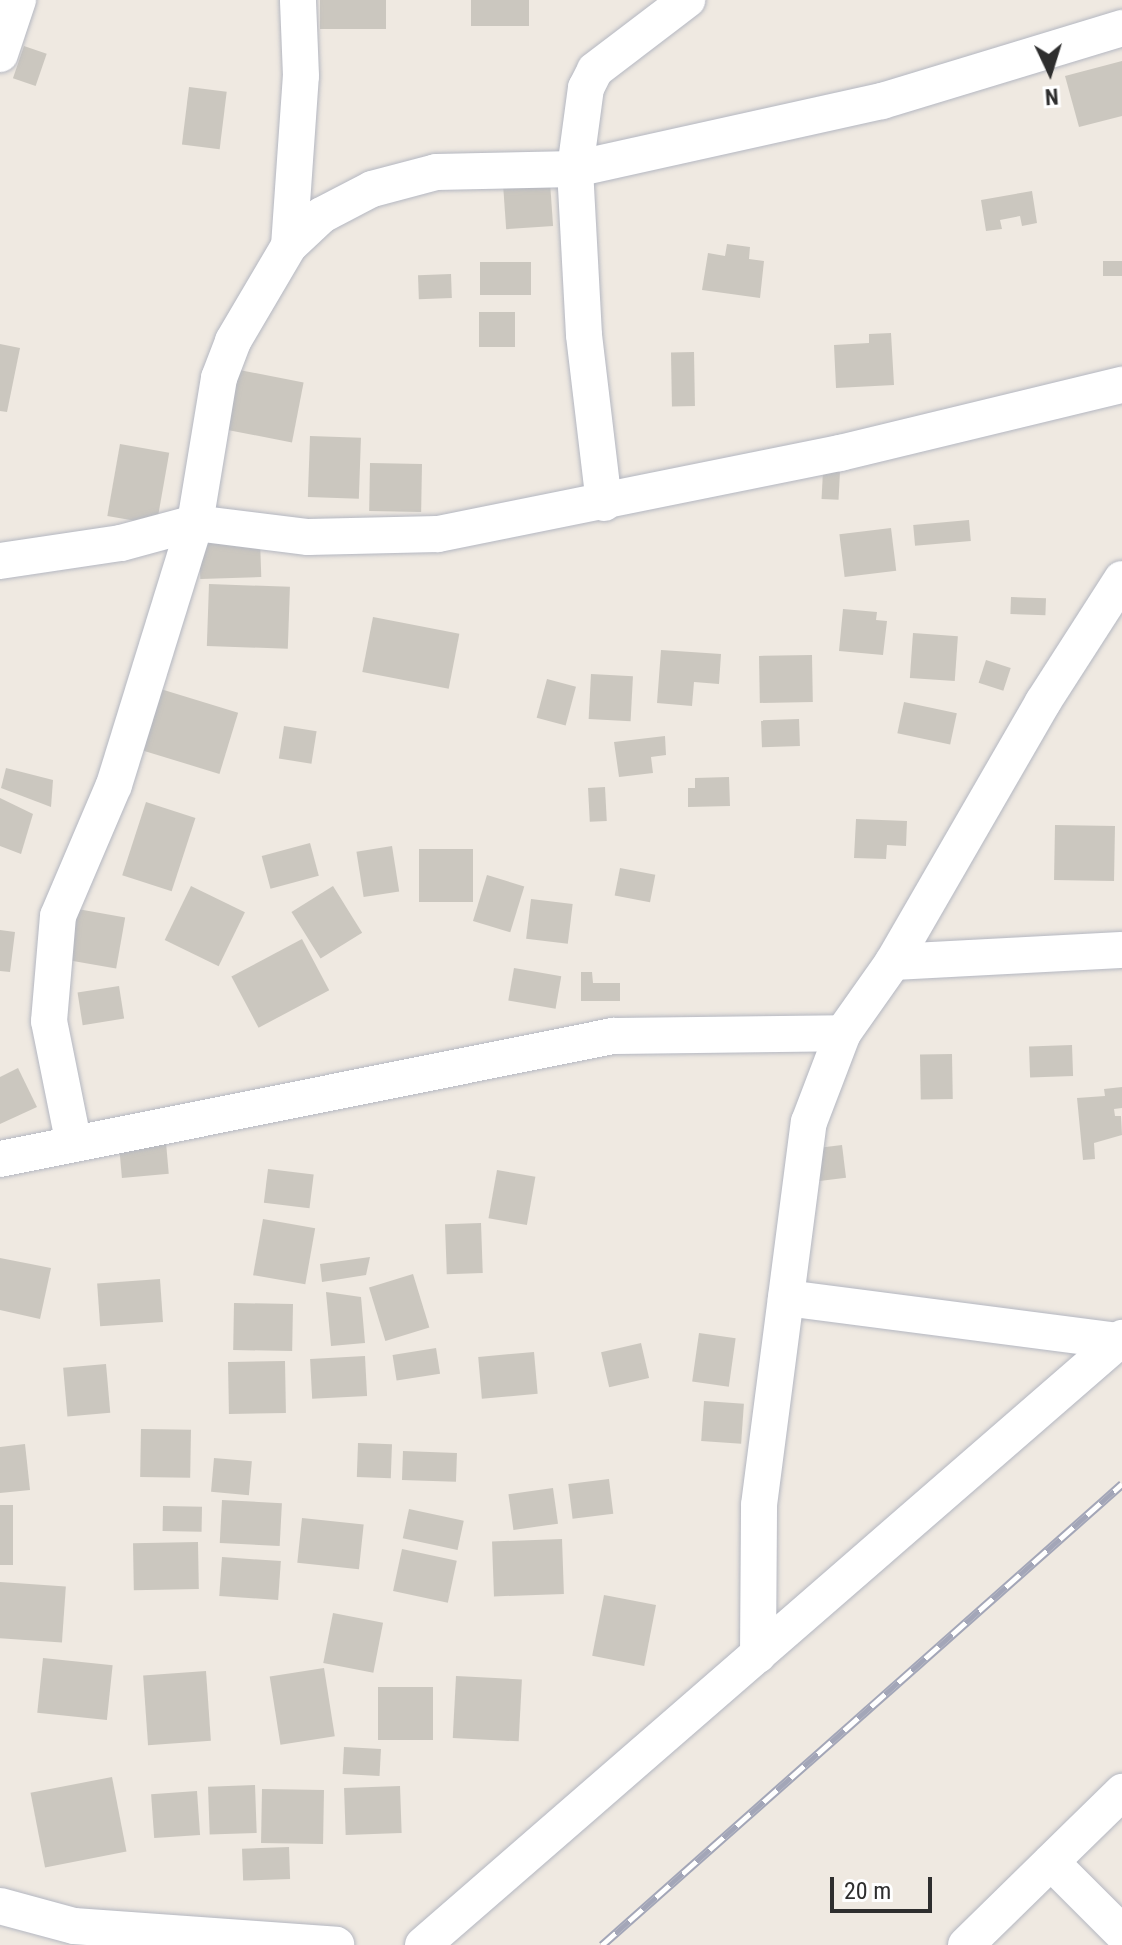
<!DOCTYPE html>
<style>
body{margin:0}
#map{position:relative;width:1122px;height:1945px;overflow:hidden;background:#efe9e1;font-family:"Roboto Condensed",sans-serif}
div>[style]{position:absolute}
.building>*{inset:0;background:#cbc7bf;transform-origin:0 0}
.roads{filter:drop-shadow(0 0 2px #b4b7c1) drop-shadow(0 0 2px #b4b7c1)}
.minor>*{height:36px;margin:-18px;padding:0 18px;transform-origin:18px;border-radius:18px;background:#fff}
.rail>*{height:9px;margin-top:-4.5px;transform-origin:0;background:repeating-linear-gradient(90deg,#fff 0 18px,#a3a6b8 0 36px);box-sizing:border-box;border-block:2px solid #a3a6b8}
span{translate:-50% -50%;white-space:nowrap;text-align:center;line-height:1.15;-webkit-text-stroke:7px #fff;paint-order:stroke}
.north{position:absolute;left:1010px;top:32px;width:80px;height:80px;-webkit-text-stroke:6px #fff;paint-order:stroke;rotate:176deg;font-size:22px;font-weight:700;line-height:32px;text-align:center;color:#2e2e2e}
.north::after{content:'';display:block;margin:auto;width:28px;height:36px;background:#2e2e2e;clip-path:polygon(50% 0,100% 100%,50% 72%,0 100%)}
.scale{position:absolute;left:830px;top:1877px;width:102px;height:36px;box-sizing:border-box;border:4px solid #2e2e2e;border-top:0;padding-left:10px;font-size:24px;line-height:28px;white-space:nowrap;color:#2e2e2e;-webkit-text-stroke:6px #fff;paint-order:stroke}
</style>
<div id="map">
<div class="building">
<div style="left:320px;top:0;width:66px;height:29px"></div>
<div style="left:471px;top:0;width:58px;height:26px"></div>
<div style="left:24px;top:46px;width:24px;height:34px;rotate:19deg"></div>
<div style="clip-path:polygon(1122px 61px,1122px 116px,1079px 127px,1065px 76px)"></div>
<div style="left:189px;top:87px;width:38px;height:58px;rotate:7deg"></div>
<div style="left:550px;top:182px;width:44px;height:47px;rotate:86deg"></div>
<div style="clip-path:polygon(1032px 191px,1037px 223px,1022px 226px,1020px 216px,1000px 220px,1002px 229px,986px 231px,981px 200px)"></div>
<div style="clip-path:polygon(727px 244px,750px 247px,749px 259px,764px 261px,760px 298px,702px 290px,708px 253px,725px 256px)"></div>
<div style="left:1122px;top:261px;width:15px;height:19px;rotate:90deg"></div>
<div style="left:480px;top:262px;width:51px;height:33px"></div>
<div style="left:451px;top:274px;width:24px;height:33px;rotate:88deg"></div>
<div style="left:479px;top:312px;width:36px;height:35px"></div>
<div style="clip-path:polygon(891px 333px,894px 385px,836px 388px,834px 345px,869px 343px,869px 334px)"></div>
<div style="clip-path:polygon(0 344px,20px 348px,7px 412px,0 411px)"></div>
<div style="left:694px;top:352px;width:54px;height:23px;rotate:89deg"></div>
<div style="left:229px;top:368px;width:76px;height:61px;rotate:11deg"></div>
<div style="left:310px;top:436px;width:51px;height:61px;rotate:2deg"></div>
<div style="left:120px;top:444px;width:50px;height:73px;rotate:10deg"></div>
<div style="left:370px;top:463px;width:52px;height:48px;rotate:1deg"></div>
<div style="left:823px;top:471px;width:17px;height:28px;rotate:3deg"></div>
<div style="left:969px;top:520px;width:21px;height:56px;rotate:85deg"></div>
<div style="left:891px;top:528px;width:43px;height:52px;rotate:83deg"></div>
<div style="left:260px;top:540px;width:37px;height:61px;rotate:88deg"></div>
<div style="left:209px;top:584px;width:81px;height:62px;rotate:2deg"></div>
<div style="left:1011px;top:597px;width:35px;height:17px;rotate:2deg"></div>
<div style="clip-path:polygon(843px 609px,877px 612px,876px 620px,887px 621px,883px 655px,839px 651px)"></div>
<div style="left:373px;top:617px;width:88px;height:56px;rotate:11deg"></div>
<div style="left:913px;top:633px;width:45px;height:45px;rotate:4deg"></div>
<div style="clip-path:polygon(661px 650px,721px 654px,719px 684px,694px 682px,692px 706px,657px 703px)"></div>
<div style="left:812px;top:655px;width:47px;height:53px;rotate:89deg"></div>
<div style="left:986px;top:660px;width:26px;height:24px;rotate:18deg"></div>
<div style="left:591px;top:674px;width:42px;height:45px;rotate:3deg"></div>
<div style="left:547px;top:679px;width:30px;height:40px;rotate:15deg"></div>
<div style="left:154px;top:687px;width:88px;height:64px;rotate:17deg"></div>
<div style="left:904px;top:702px;width:54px;height:32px;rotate:12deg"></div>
<div style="left:799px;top:719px;width:27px;height:38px;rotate:88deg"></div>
<div style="left:284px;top:726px;width:33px;height:33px;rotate:9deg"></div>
<div style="clip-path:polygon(665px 736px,666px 755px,651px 757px,653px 773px,619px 777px,614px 742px)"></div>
<div style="clip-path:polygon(6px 768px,53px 780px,51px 807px,1px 788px)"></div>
<div style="clip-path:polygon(729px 777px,730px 806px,688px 807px,688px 788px,695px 788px,695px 778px)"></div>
<div style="left:605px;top:787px;width:34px;height:17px;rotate:87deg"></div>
<div style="clip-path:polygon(0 798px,33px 814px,21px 854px,0 846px)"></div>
<div style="left:146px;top:802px;width:52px;height:77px;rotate:18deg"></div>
<div style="clip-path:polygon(856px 819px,907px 821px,906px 846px,887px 845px,886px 859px,854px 858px)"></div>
<div style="left:1055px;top:825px;width:60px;height:55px;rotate:1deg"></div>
<div style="left:310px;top:843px;width:34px;height:50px;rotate:75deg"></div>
<div style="left:392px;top:846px;width:46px;height:36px;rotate:81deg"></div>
<div style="left:419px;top:849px;width:54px;height:53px"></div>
<div style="left:620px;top:868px;width:36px;height:28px;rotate:11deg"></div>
<div style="left:487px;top:875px;width:39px;height:48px;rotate:17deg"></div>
<div style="left:191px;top:886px;width:60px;height:60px;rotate:26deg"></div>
<div style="left:333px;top:886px;width:55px;height:49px;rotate:58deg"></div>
<div style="left:531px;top:899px;width:42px;height:40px;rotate:7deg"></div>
<div style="left:72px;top:908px;width:54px;height:52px;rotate:10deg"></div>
<div style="clip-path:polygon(0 930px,15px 932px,10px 972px,0 971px)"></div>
<div style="left:302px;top:939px;width:58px;height:80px;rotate:62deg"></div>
<div style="left:514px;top:968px;width:48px;height:33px;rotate:10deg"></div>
<div style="clip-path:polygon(581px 972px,592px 972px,593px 983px,620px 983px,620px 1001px,581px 1001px)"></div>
<div style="left:119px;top:986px;width:33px;height:42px;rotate:81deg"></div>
<div style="left:1072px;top:1045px;width:31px;height:43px;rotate:88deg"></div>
<div style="left:952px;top:1054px;width:45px;height:32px;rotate:89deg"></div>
<div style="clip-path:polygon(18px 1068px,37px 1107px,0 1124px,0 1077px)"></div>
<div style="clip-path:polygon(1122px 1087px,1122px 1108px,1114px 1109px,1115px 1116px,1121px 1116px,1122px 1135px,1094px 1143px,1095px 1159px,1083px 1160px,1077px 1098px,1105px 1096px,1104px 1089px)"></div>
<div style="left:165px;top:1131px;width:43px;height:47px;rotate:85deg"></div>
<div style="left:842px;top:1145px;width:33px;height:45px;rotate:83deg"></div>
<div style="left:268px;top:1169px;width:46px;height:34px;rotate:7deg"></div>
<div style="left:497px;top:1170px;width:39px;height:49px;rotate:10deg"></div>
<div style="left:263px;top:1219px;width:53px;height:57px;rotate:10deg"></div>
<div style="left:481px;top:1223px;width:50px;height:36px;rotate:88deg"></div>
<div style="clip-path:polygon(370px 1257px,366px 1275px,322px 1282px,320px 1264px)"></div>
<div style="clip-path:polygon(0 1258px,51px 1268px,40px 1319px,0 1310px)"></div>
<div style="left:413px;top:1274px;width:56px;height:46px;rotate:73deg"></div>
<div style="left:160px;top:1279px;width:43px;height:63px;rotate:86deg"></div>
<div style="clip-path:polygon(326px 1292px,361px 1297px,365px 1343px,331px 1346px)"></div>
<div style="left:234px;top:1303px;width:59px;height:47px;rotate:1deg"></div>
<div style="left:699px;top:1333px;width:37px;height:49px;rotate:8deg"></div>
<div style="left:641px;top:1343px;width:36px;height:41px;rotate:77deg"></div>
<div style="left:436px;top:1348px;width:26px;height:44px;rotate:81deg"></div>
<div style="left:534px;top:1352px;width:42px;height:56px;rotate:85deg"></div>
<div style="left:365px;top:1356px;width:40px;height:55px;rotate:87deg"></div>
<div style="left:285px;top:1361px;width:52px;height:57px;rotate:89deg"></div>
<div style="left:106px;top:1364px;width:49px;height:43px;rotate:85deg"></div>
<div style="left:704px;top:1401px;width:40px;height:40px;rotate:4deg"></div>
<div style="left:141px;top:1429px;width:50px;height:48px;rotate:1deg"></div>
<div style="left:358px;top:1443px;width:34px;height:34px;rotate:2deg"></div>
<div style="clip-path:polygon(25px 1444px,30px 1490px,0 1493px,0 1447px)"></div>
<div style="left:403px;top:1451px;width:54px;height:29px;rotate:2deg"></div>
<div style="left:214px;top:1458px;width:38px;height:34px;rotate:5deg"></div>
<div style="left:609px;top:1479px;width:35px;height:41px;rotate:83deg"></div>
<div style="left:553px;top:1488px;width:36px;height:45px;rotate:82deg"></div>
<div style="left:222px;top:1500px;width:60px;height:43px;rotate:3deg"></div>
<div style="left:0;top:1505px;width:13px;height:60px"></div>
<div style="left:163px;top:1506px;width:39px;height:25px;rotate:1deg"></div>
<div style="left:409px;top:1509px;width:56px;height:30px;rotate:12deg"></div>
<div style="left:302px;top:1518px;width:62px;height:45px;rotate:6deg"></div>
<div style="left:562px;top:1539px;width:55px;height:70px;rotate:88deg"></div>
<div style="left:198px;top:1542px;width:47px;height:65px;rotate:89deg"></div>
<div style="left:402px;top:1549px;width:56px;height:43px;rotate:12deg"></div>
<div style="left:222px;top:1557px;width:59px;height:39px;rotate:4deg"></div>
<div style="left:0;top:1582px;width:66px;height:56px;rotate:4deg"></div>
<div style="left:604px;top:1595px;width:53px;height:62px;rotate:11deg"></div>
<div style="left:333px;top:1613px;width:51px;height:51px;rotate:11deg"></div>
<div style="left:43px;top:1658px;width:70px;height:55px;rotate:6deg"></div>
<div style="left:324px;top:1668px;width:69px;height:55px;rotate:81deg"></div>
<div style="left:206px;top:1671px;width:70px;height:63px;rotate:86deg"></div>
<div style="left:456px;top:1676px;width:66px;height:62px;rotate:3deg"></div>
<div style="left:433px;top:1687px;width:53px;height:55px;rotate:90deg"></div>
<div style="left:344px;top:1747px;width:37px;height:27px;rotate:3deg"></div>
<div style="left:112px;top:1777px;width:76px;height:83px;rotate:79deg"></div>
<div style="left:255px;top:1785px;width:48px;height:47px;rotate:88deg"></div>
<div style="left:400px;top:1786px;width:47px;height:56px;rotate:88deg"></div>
<div style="left:262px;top:1789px;width:62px;height:54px;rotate:1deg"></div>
<div style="left:197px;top:1791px;width:44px;height:46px;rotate:86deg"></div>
<div style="left:289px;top:1847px;width:32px;height:47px;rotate:88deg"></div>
</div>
<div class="roads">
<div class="minor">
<div style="left:0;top:54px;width:57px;rotate:-71.6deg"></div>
<div style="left:289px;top:246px;width:45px;rotate:-43.2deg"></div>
<div style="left:322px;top:215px;width:56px;rotate:-27.5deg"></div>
<div style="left:372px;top:189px;width:66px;rotate:-14.9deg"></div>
<div style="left:436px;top:172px;width:139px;rotate:-1.2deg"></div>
<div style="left:575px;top:169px;width:314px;rotate:-12.5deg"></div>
<div style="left:882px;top:101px;width:251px;rotate:-16.9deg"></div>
<div style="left:604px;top:503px;width:169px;rotate:-96.8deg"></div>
<div style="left:584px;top:335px;width:166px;rotate:-93.1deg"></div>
<div style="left:575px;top:169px;width:82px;rotate:-82.3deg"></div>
<div style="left:586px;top:88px;width:20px;rotate:-63deg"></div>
<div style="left:595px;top:70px;width:116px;rotate:-37.3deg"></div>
<div style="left:0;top:561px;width:122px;rotate:-8.5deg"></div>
<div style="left:121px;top:543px;width:77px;rotate:-15.1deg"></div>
<div style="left:195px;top:523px;width:114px;rotate:7.1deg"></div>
<div style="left:308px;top:537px;width:130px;rotate:-1.3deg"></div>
<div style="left:438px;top:534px;width:410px;rotate:-11.4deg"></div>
<div style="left:840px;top:453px;width:290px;rotate:-13.6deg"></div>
<div style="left:893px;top:962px;width:229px;rotate:-3deg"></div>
<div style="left:73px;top:1140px;width:121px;rotate:-101.4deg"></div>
<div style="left:49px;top:1021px;width:105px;rotate:-85.1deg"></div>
<div style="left:58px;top:916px;width:142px;rotate:-66.9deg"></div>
<div style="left:114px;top:785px;width:274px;rotate:-72.8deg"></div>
<div style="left:195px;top:523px;width:147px;rotate:-80.6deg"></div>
<div style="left:219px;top:378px;width:40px;rotate:-69deg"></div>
<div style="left:233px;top:341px;width:110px;rotate:-59.5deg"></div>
<div style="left:289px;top:246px;width:170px;rotate:-86deg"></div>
<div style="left:301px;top:76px;width:76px;rotate:-92.3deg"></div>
<div style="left:0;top:1159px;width:625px;rotate:-11.35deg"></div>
<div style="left:613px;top:1036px;width:230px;rotate:-0.7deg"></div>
<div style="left:786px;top:1298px;width:335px;rotate:7.4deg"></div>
<div style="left:758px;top:1655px;width:150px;rotate:-89.6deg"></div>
<div style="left:759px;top:1505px;width:386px;rotate:-82.6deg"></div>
<div style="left:809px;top:1122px;width:95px;rotate:-69.1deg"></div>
<div style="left:843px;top:1033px;width:87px;rotate:-54.8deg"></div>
<div style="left:893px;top:962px;width:300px;rotate:-60deg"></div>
<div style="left:1043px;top:702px;width:146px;rotate:-57.3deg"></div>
<div style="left:1051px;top:1862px;width:100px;rotate:45deg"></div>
<div style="left:0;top:1906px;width:77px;rotate:15.1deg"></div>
<div style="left:74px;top:1926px;width:263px;rotate:4.1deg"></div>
<div style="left:423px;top:1945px;width:926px;rotate:-40.97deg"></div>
<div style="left:966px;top:1945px;width:219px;rotate:-44.4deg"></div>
</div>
</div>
<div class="rail">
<div style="left:602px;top:1945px;width:695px;rotate:-41.56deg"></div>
</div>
<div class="north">N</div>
<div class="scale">20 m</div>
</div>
